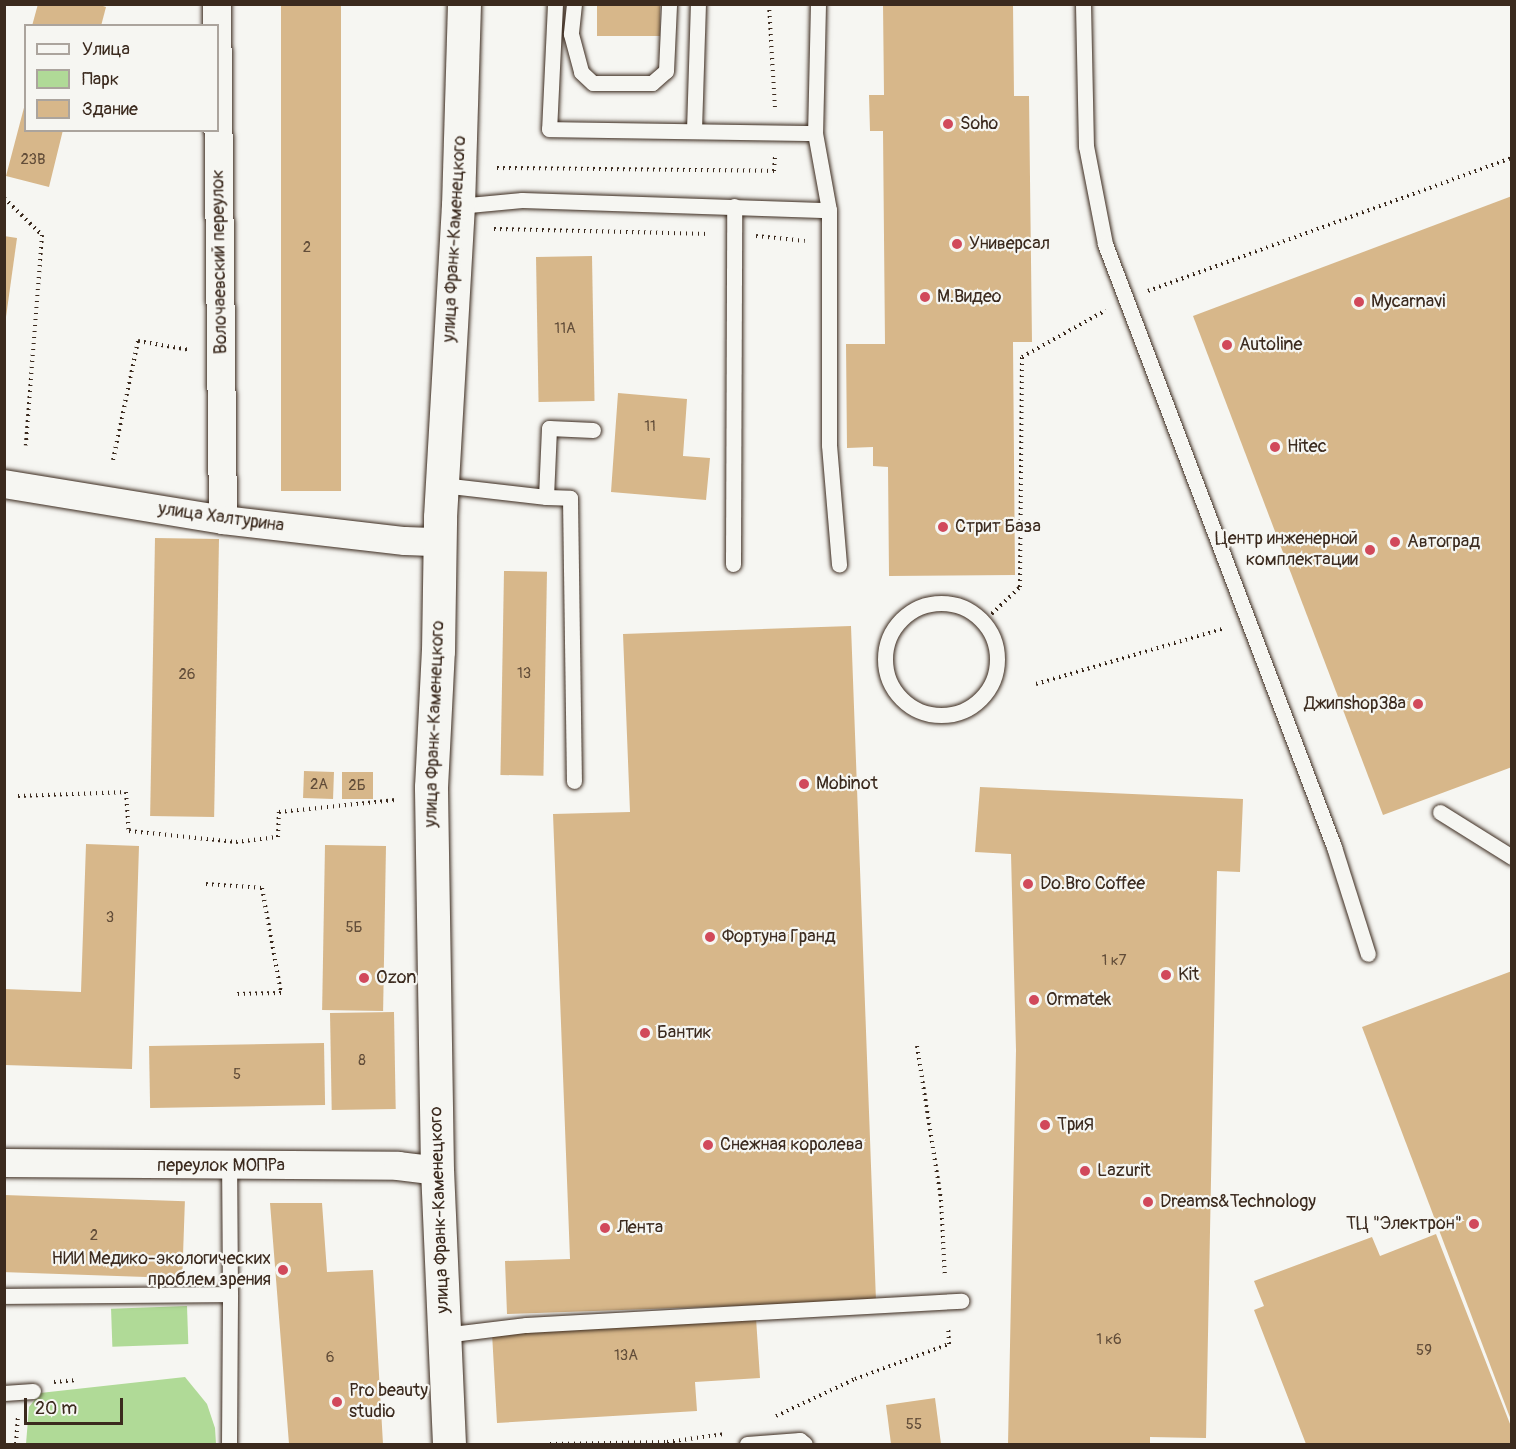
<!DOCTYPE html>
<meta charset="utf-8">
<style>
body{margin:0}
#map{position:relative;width:1516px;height:1449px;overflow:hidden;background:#f6f6f2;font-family:Pangolin,sans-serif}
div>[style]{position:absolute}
.green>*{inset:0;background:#b0da97;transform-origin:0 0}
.building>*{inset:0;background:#d7b78a;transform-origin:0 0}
.path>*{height:4px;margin-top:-2px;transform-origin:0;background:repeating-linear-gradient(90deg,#3b2a1e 0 1.5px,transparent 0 6px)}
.roads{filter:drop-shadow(0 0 2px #3b2a1e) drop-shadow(0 0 2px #3b2a1e)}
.service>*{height:15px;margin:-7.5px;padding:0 7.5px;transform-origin:7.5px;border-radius:7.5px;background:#f6f6f2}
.service>.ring{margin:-7.5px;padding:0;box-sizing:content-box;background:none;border:15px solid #f6f6f2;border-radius:50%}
.minor>*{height:28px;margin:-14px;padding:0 14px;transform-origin:14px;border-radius:14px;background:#f6f6f2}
.secondary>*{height:33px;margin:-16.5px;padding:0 16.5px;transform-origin:16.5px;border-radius:16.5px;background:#f6f6f2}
.dots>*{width:16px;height:16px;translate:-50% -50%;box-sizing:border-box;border:3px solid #f6f6f2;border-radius:50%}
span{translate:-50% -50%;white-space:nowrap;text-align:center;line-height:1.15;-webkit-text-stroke:4.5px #f6f6f2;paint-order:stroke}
.number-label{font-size:15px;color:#624d39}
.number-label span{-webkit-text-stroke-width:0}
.poi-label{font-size:18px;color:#3b2a1e}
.left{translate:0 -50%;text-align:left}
.right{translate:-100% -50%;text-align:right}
.street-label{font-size:18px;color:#3b2a1e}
.frame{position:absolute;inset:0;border:6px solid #3b2a1e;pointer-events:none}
.legend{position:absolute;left:24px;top:24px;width:195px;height:108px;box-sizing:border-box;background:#f6f6f2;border:2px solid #aba49d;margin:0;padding:8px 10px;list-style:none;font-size:18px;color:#3b2a1e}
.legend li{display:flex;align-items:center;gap:12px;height:30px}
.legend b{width:30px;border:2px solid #aba49d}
.scale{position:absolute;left:24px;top:1398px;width:99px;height:27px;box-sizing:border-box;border:3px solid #3b2a1e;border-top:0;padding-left:8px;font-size:18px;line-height:21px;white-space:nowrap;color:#3b2a1e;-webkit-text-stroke:4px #f6f6f2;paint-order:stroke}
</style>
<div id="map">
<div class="green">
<div style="left:187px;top:1306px;width:38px;height:76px;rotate:88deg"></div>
<div style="clip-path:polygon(185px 1377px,207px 1404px,215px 1428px,216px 1444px,26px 1444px,29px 1407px,40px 1393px)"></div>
</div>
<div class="building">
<div style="clip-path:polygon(38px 4px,97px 4px,106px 7px,101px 26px,32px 26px)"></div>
<div style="left:281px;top:4px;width:60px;height:487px"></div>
<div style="left:597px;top:4px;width:63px;height:32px"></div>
<div style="clip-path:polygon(883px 4px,1013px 4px,1014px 96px,1029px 96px,1032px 342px,1013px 342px,1015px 575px,889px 576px,888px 467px,873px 466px,873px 447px,847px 448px,846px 344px,885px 344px,883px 131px,870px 131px,869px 95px,884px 95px)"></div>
<div style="clip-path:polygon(26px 100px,26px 130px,63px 130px,49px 187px,6px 176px)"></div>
<div style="clip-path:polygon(1512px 196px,1512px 767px,1383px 815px,1193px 316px)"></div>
<div style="clip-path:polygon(4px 236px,17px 238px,6px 317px,4px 317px)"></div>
<div style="left:592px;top:256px;width:145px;height:56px;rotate:89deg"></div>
<div style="clip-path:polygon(618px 393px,687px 399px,683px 456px,710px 458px,706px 500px,611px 492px)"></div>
<div style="left:155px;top:538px;width:64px;height:278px;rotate:1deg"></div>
<div style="left:504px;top:571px;width:43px;height:204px;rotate:1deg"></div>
<div style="clip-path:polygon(851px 626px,876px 1301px,507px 1314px,505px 1261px,570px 1259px,553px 814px,630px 812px,623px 634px)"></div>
<div style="left:304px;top:771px;width:30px;height:27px;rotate:2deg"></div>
<div style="left:342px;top:772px;width:31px;height:27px"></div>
<div style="clip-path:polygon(980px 787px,1243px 799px,1240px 872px,1217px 871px,1206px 1438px,1150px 1437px,1150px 1444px,1008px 1444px,1016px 1050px,1011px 854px,975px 852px)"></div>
<div style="clip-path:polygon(86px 844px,139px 846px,132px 1069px,4px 1065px,4px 989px,81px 992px)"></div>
<div style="left:325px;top:845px;width:61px;height:165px;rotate:1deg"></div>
<div style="clip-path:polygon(1512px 971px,1512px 1420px,1511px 1420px,1362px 1027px)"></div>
<div style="left:394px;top:1012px;width:97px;height:64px;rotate:89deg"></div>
<div style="left:324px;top:1043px;width:62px;height:175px;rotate:89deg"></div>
<div style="left:4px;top:1195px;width:181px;height:77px;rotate:2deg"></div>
<div style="clip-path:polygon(270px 1203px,322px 1203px,327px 1272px,373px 1270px,383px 1444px,289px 1444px)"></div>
<div style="clip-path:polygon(1436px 1234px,1512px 1429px,1512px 1444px,1306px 1444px,1254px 1310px,1264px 1306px,1254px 1281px,1372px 1237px,1380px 1256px)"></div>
<div style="clip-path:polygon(756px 1318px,760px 1378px,695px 1382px,697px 1411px,497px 1423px,492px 1333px)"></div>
<div style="clip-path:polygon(935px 1398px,941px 1444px,891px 1444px,886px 1405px)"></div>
</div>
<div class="path">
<div style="left:769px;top:4px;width:105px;rotate:86.7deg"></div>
<div style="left:497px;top:168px;width:277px;rotate:0.6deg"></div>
<div style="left:774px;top:171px;width:16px;rotate:-86deg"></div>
<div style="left:4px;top:198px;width:53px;rotate:44.2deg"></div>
<div style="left:42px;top:235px;width:211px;rotate:94.4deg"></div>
<div style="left:494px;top:229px;width:216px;rotate:1.3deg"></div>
<div style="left:756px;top:236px;width:49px;rotate:5.8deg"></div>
<div style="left:1148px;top:291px;width:388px;rotate:-20.1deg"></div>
<div style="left:113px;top:460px;width:122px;rotate:-78.1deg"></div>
<div style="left:138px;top:341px;width:53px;rotate:9.8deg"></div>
<div style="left:983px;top:622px;width:51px;rotate:-43.4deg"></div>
<div style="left:1020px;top:587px;width:230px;rotate:-89.5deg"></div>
<div style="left:1022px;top:357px;width:96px;rotate:-29.2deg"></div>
<div style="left:1036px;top:684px;width:197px;rotate:-16.5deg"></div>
<div style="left:18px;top:796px;width:108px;rotate:-2.1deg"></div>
<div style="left:126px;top:792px;width:39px;rotate:86deg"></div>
<div style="left:129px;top:831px;width:108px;rotate:5.9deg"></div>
<div style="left:236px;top:842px;width:42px;rotate:-6.8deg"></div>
<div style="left:278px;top:837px;width:25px;rotate:-88deg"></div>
<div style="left:279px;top:812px;width:117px;rotate:-5.9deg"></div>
<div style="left:206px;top:884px;width:56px;rotate:4.1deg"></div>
<div style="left:262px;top:888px;width:107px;rotate:79.7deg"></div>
<div style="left:281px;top:993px;width:44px;rotate:178.7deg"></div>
<div style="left:917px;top:1046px;width:156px;rotate:81.1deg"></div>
<div style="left:941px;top:1200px;width:77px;rotate:87deg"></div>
<div style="left:54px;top:1382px;width:23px;rotate:-5deg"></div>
<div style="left:776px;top:1416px;width:87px;rotate:-25.1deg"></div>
<div style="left:855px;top:1379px;width:100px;rotate:-20.4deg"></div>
<div style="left:949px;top:1344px;width:18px;rotate:-93deg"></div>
<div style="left:16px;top:1444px;width:28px;rotate:-86deg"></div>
<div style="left:550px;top:1444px;width:117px;rotate:-1deg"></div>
<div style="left:667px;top:1442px;width:59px;rotate:-7.9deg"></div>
</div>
<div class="roads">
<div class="service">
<div style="left:555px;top:4px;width:125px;rotate:92.7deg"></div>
<div style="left:549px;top:129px;width:266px;rotate:0.9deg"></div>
<div style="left:574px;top:4px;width:30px;rotate:96deg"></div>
<div style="left:571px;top:34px;width:39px;rotate:75deg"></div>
<div style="left:581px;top:72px;width:16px;rotate:43deg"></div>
<div style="left:593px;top:83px;width:59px"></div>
<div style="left:652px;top:83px;width:18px;rotate:-41deg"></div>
<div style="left:666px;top:71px;width:67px;rotate:-87.4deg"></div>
<div style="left:818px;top:4px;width:129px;rotate:91.3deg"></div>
<div style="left:815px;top:133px;width:78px;rotate:79.7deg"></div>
<div style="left:829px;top:210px;width:235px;rotate:90deg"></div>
<div style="left:829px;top:445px;width:120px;rotate:85.2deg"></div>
<div style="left:1083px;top:4px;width:142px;rotate:88.8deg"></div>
<div style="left:1086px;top:146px;width:100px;rotate:79deg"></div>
<div style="left:1105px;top:244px;width:645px;rotate:69.2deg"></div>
<div style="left:1334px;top:847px;width:112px;rotate:72.4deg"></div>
<div style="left:694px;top:130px;width:126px;rotate:-88.2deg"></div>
<div style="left:458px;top:206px;width:64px;rotate:-5.4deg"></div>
<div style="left:522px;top:200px;width:307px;rotate:1.9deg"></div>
<div style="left:442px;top:485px;width:105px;rotate:6.6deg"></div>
<div style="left:546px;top:497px;width:69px;rotate:-87.5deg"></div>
<div style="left:549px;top:428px;width:44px;rotate:2.6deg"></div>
<div style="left:546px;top:497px;width:24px;rotate:2deg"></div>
<div style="left:570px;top:498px;width:283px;rotate:89.2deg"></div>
<div style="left:733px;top:564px;width:358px;rotate:-89.8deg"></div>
<div class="ring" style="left:885px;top:603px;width:97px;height:97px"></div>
<div style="left:1440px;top:812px;width:85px;rotate:32deg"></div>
<div style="left:4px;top:1296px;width:226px;rotate:-0.5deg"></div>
<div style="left:230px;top:1294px;width:128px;rotate:-90.4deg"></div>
<div style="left:444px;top:1335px;width:83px;rotate:-7deg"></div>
<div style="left:526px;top:1325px;width:436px;rotate:-3.2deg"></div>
<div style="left:4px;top:1393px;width:29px;rotate:-4deg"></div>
<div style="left:229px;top:1444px;width:150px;rotate:-89.6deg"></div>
<div style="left:747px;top:1444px;width:53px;rotate:-4.3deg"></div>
<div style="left:800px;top:1440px;width:6px;rotate:39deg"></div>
</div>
<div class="minor">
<div style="left:217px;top:4px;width:516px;rotate:89.33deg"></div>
<div style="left:4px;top:484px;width:222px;rotate:9.3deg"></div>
<div style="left:223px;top:520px;width:183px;rotate:6.6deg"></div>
<div style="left:405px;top:541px;width:34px;rotate:2deg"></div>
<div style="left:4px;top:1163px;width:394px;rotate:0.4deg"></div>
<div style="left:398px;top:1166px;width:39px;rotate:7deg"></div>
</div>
<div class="secondary">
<div style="left:449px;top:1444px;width:273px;rotate:-92.5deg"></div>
<div style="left:437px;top:1171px;width:384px;rotate:-90.9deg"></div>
<div style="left:431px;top:787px;width:136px;rotate:-87.1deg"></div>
<div style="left:438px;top:651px;width:134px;rotate:-89.1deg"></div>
<div style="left:440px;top:517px;width:312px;rotate:-86.7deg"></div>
<div style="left:458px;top:206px;width:202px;rotate:-88.3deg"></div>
</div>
</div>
<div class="dots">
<div style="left:948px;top:124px;background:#d1495b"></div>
<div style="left:957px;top:244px;background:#d1495b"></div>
<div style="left:925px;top:297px;background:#d1495b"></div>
<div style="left:1359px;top:302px;background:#d1495b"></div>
<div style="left:1227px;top:345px;background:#d1495b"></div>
<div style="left:1275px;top:447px;background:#d1495b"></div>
<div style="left:943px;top:527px;background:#d1495b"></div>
<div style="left:1395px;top:542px;background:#d1495b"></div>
<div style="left:1370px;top:550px;background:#d1495b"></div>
<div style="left:1418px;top:704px;background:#d1495b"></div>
<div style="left:804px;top:784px;background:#d1495b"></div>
<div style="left:1028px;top:884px;background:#d1495b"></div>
<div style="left:710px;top:937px;background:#d1495b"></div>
<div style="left:1166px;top:975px;background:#d1495b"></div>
<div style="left:364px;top:978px;background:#d1495b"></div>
<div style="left:1034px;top:1000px;background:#d1495b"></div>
<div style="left:645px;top:1033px;background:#d1495b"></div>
<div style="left:1045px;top:1125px;background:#d1495b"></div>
<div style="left:708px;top:1145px;background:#d1495b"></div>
<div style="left:1085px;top:1171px;background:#d1495b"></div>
<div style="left:1148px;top:1202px;background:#d1495b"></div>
<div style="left:1474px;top:1224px;background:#d1495b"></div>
<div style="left:605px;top:1228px;background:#d1495b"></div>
<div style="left:283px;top:1270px;background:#d1495b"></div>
<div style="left:337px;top:1402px;background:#d1495b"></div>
</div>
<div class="number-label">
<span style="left:33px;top:160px">23В</span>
<span style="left:307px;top:248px">2</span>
<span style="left:565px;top:329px">11А</span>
<span style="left:650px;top:427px">11</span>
<span style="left:524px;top:674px">13</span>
<span style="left:187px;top:675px">26</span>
<span style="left:319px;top:785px">2А</span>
<span style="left:357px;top:786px">2Б</span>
<span style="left:110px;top:918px">3</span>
<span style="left:354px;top:928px">5Б</span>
<span style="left:1114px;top:961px">1 к7</span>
<span style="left:362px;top:1061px">8</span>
<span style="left:237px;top:1075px">5</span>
<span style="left:94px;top:1236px">2</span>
<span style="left:1109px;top:1340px">1 к6</span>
<span style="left:1424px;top:1351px">59</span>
<span style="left:626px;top:1356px">13А</span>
<span style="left:330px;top:1358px">6</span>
<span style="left:914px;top:1425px">55</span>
</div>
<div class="poi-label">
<span class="left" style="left:960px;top:124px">Soho</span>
<span class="left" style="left:969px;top:244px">Универсал</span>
<span class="left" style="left:937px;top:297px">М.Видео</span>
<span class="left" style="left:1371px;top:302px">Mycarnavi</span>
<span class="left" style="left:1239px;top:345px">Autoline</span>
<span class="left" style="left:1287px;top:447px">Hitec</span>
<span class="left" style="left:955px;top:527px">Стрит База</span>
<span class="right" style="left:1358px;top:550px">Центр инженерной<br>комплектации</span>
<span class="left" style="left:1407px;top:542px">Автоград</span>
<span class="right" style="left:1406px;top:704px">Джипshop38а</span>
<span class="left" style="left:816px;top:784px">Mobinot</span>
<span class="left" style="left:1040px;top:884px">Do.Bro Coffee</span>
<span class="left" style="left:722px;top:937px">Фортуна Гранд</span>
<span class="left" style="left:1178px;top:975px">Kit</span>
<span class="left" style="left:376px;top:978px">Ozon</span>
<span class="left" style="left:1046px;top:1000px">Ormatek</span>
<span class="left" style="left:657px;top:1033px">Бантик</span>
<span class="left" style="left:1057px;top:1125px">ТриЯ</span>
<span class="left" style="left:720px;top:1145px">Снежная королева</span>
<span class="left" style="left:1097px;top:1171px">Lazurit</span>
<span class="left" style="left:1160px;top:1202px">Dreams&amp;Technology</span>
<span class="right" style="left:1462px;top:1224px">ТЦ "Электрон"</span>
<span class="left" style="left:617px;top:1228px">Лента</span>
<span class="right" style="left:271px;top:1270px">НИИ Медико-экологических<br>проблем зрения</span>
<span class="left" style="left:349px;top:1402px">Pro beauty<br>studio</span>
</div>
<div class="street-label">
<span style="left:455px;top:239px;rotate:-87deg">улица Франк-Каменецкого</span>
<span style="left:220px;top:262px;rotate:-91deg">Волочаевский переулок</span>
<span style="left:221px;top:518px;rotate:8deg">улица Халтурина</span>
<span style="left:435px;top:724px;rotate:-88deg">улица Франк-Каменецкого</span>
<span style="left:221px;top:1166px">переулок МОПРа</span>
<span style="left:440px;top:1210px;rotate:-92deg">улица Франк-Каменецкого</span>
</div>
<div class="frame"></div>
<ul class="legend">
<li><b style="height:8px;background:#f6f6f2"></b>Улица</li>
<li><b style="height:16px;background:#b0da97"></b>Парк</li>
<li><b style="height:16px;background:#d7b78a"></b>Здание</li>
</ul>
<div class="scale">20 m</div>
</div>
